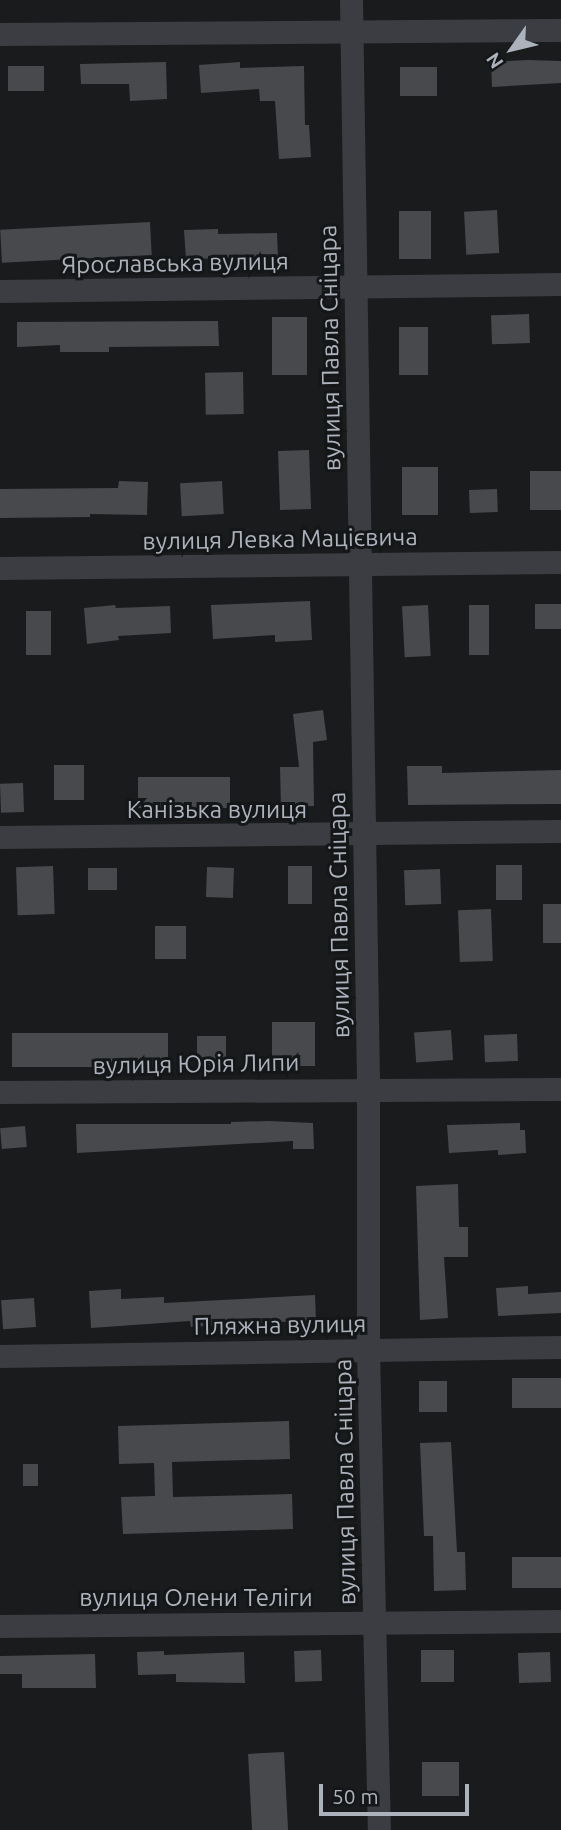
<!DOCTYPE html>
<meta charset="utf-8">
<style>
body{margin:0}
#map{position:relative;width:561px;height:1830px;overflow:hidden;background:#1a1b1d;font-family:Ubuntu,sans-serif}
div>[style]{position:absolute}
.building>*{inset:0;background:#47494d;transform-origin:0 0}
.minor>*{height:23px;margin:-11.5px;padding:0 11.5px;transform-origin:11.5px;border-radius:11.5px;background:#3b3d42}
span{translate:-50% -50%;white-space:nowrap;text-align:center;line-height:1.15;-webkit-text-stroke:6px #151618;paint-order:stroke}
.street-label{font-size:24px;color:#adb3bc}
.north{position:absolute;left:477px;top:14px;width:70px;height:70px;-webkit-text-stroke:5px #151618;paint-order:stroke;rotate:236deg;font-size:19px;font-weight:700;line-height:28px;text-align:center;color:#adb3bc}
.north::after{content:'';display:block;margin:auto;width:24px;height:32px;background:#adb3bc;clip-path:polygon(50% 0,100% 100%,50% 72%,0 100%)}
.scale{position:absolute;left:319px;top:1784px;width:150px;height:32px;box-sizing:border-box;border:4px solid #adb3bc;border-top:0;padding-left:9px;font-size:21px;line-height:24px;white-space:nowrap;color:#adb3bc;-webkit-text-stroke:5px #151618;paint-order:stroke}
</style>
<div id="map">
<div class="building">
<div style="clip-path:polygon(528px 60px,561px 61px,561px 83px,492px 87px,491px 62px)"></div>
<div style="clip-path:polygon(166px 62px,167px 99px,130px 101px,129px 84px,81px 84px,80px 64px)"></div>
<div style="clip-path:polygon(240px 62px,240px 68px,304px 66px,305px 125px,309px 125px,311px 157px,279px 159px,275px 101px,260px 101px,259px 89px,201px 93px,199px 65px)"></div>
<div style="left:44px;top:66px;width:25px;height:36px;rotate:90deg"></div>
<div style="left:437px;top:67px;width:29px;height:37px;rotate:90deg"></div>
<div style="left:497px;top:210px;width:43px;height:33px;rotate:87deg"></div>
<div style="left:399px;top:211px;width:32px;height:48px"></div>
<div style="left:150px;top:222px;width:33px;height:150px;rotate:87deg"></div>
<div style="clip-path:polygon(218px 229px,218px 234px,277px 233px,278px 257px,186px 259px,184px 230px)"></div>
<div style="left:529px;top:314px;width:29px;height:38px;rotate:88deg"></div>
<div style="left:272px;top:317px;width:35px;height:58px"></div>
<div style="clip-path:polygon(218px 321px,219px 346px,109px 347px,109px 352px,60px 352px,60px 345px,17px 347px,17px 322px)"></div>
<div style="left:399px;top:327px;width:29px;height:48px"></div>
<div style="left:243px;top:372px;width:42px;height:38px;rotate:89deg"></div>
<div style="left:309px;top:450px;width:59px;height:31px;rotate:88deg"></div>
<div style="left:402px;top:467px;width:36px;height:48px"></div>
<div style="left:530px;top:471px;width:31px;height:39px"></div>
<div style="clip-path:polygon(119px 481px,148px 482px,147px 515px,90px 514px,90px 517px,0 518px,0 489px,118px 488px)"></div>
<div style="left:222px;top:481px;width:33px;height:42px;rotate:87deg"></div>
<div style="left:497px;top:489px;width:23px;height:28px;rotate:88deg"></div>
<div style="clip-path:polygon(310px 601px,312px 640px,275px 642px,275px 635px,213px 639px,211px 605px)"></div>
<div style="left:561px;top:604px;width:25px;height:26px;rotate:90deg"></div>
<div style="clip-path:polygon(115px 605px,116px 608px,170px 606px,171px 633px,118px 636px,119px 640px,87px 644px,84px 608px)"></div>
<div style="left:428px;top:605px;width:51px;height:26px;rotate:87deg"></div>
<div style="left:469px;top:605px;width:20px;height:50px"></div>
<div style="left:26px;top:611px;width:25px;height:44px"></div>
<div style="clip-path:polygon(323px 710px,327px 740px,313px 742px,314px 806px,281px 807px,280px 767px,299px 767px,293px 714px)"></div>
<div style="left:54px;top:765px;width:30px;height:35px"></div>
<div style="clip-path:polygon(407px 766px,442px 766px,442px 773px,561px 770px,561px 804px,408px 805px)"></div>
<div style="left:230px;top:777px;width:31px;height:92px;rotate:90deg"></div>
<div style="left:23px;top:783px;width:29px;height:23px;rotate:88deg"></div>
<div style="left:496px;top:865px;width:26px;height:35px"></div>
<div style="left:53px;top:866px;width:48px;height:37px;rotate:88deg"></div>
<div style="left:288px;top:866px;width:24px;height:38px"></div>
<div style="left:207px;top:867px;width:27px;height:30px;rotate:2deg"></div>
<div style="left:88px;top:868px;width:29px;height:22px"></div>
<div style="left:440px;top:869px;width:35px;height:36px;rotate:88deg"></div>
<div style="left:543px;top:904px;width:18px;height:39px"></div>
<div style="left:491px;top:909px;width:52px;height:33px;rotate:88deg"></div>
<div style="left:155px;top:926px;width:31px;height:33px"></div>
<div style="left:272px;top:1022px;width:43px;height:44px"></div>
<div style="left:451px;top:1030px;width:30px;height:37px;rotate:86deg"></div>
<div style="left:168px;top:1033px;width:34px;height:156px;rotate:90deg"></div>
<div style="left:517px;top:1034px;width:27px;height:33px;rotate:88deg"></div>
<div style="left:197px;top:1036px;width:29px;height:29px"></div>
<div style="clip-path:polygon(269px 1121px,313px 1123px,314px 1149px,293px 1149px,293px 1141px,77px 1153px,76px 1124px,231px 1124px,231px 1122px)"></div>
<div style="clip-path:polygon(520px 1123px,520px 1130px,525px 1130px,526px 1153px,498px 1155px,498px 1150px,449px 1153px,447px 1125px)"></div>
<div style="left:25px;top:1126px;width:21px;height:25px;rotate:85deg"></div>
<div style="clip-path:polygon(458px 1184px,459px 1227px,468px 1227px,468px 1257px,444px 1257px,448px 1318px,420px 1320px,416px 1186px)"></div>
<div style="clip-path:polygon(528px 1286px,528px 1294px,561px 1292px,561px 1313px,498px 1316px,496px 1288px)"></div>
<div style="clip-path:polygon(121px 1289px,121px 1299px,164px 1297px,164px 1303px,315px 1295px,316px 1320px,191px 1327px,190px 1321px,91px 1328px,89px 1291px)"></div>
<div style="left:34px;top:1298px;width:29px;height:33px;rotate:86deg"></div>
<div style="left:561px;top:1378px;width:30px;height:49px;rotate:90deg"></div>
<div style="left:419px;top:1381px;width:28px;height:31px"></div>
<div style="clip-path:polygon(289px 1421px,290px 1459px,172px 1462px,173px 1497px,292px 1494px,293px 1529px,123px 1534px,121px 1497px,155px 1496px,154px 1463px,119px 1464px,118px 1426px)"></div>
<div style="clip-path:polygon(451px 1442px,457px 1552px,465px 1552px,466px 1590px,434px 1591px,433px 1536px,424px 1536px,420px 1443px)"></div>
<div style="left:23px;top:1464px;width:15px;height:22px"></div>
<div style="left:561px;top:1557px;width:31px;height:49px;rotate:90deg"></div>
<div style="left:321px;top:1650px;width:31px;height:27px;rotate:88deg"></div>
<div style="left:421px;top:1650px;width:33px;height:32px"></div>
<div style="clip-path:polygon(164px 1651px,164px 1655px,244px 1652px,245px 1683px,176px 1682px,176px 1674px,138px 1675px,137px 1652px)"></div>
<div style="left:550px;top:1652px;width:30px;height:32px;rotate:88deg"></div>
<div style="clip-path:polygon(95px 1654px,96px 1688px,22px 1688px,22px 1674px,0 1674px,0 1656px)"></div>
<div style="left:284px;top:1752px;width:78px;height:36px;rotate:87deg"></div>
<div style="left:422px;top:1762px;width:37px;height:34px"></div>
</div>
<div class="minor">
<div style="left:351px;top:0;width:1088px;rotate:89.1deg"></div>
<div style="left:368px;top:1088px;width:262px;rotate:90deg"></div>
<div style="left:368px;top:1350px;width:480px;rotate:88.7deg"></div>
<div style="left:0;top:34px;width:561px;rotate:-0.41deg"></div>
<div style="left:0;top:291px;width:561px;rotate:-0.71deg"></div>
<div style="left:0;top:568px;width:561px;rotate:-0.61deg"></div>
<div style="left:0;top:837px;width:561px;rotate:-0.61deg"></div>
<div style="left:0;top:1092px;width:561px;rotate:-0.31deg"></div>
<div style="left:0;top:1356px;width:561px;rotate:-0.92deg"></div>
<div style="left:0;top:1626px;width:561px;rotate:-0.51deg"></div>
</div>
<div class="street-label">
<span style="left:175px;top:263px;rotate:-1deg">Ярославська вулиця</span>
<span style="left:330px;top:348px;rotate:-91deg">вулиця Павла Сніцара</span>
<span style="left:280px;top:539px;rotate:-1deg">вулиця Левка Мацієвича</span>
<span style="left:217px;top:810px">Канізька вулиця</span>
<span style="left:339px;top:915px;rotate:-91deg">вулиця Павла Сніцара</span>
<span style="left:196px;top:1064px;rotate:-1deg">вулиця Юрія Липи</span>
<span style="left:280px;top:1325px;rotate:-1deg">Пляжна вулиця</span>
<span style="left:345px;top:1482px;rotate:-91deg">вулиця Павла Сніцара</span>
<span style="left:196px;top:1598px">вулиця Олени Теліги</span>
</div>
<div class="north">N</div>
<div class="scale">50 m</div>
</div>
